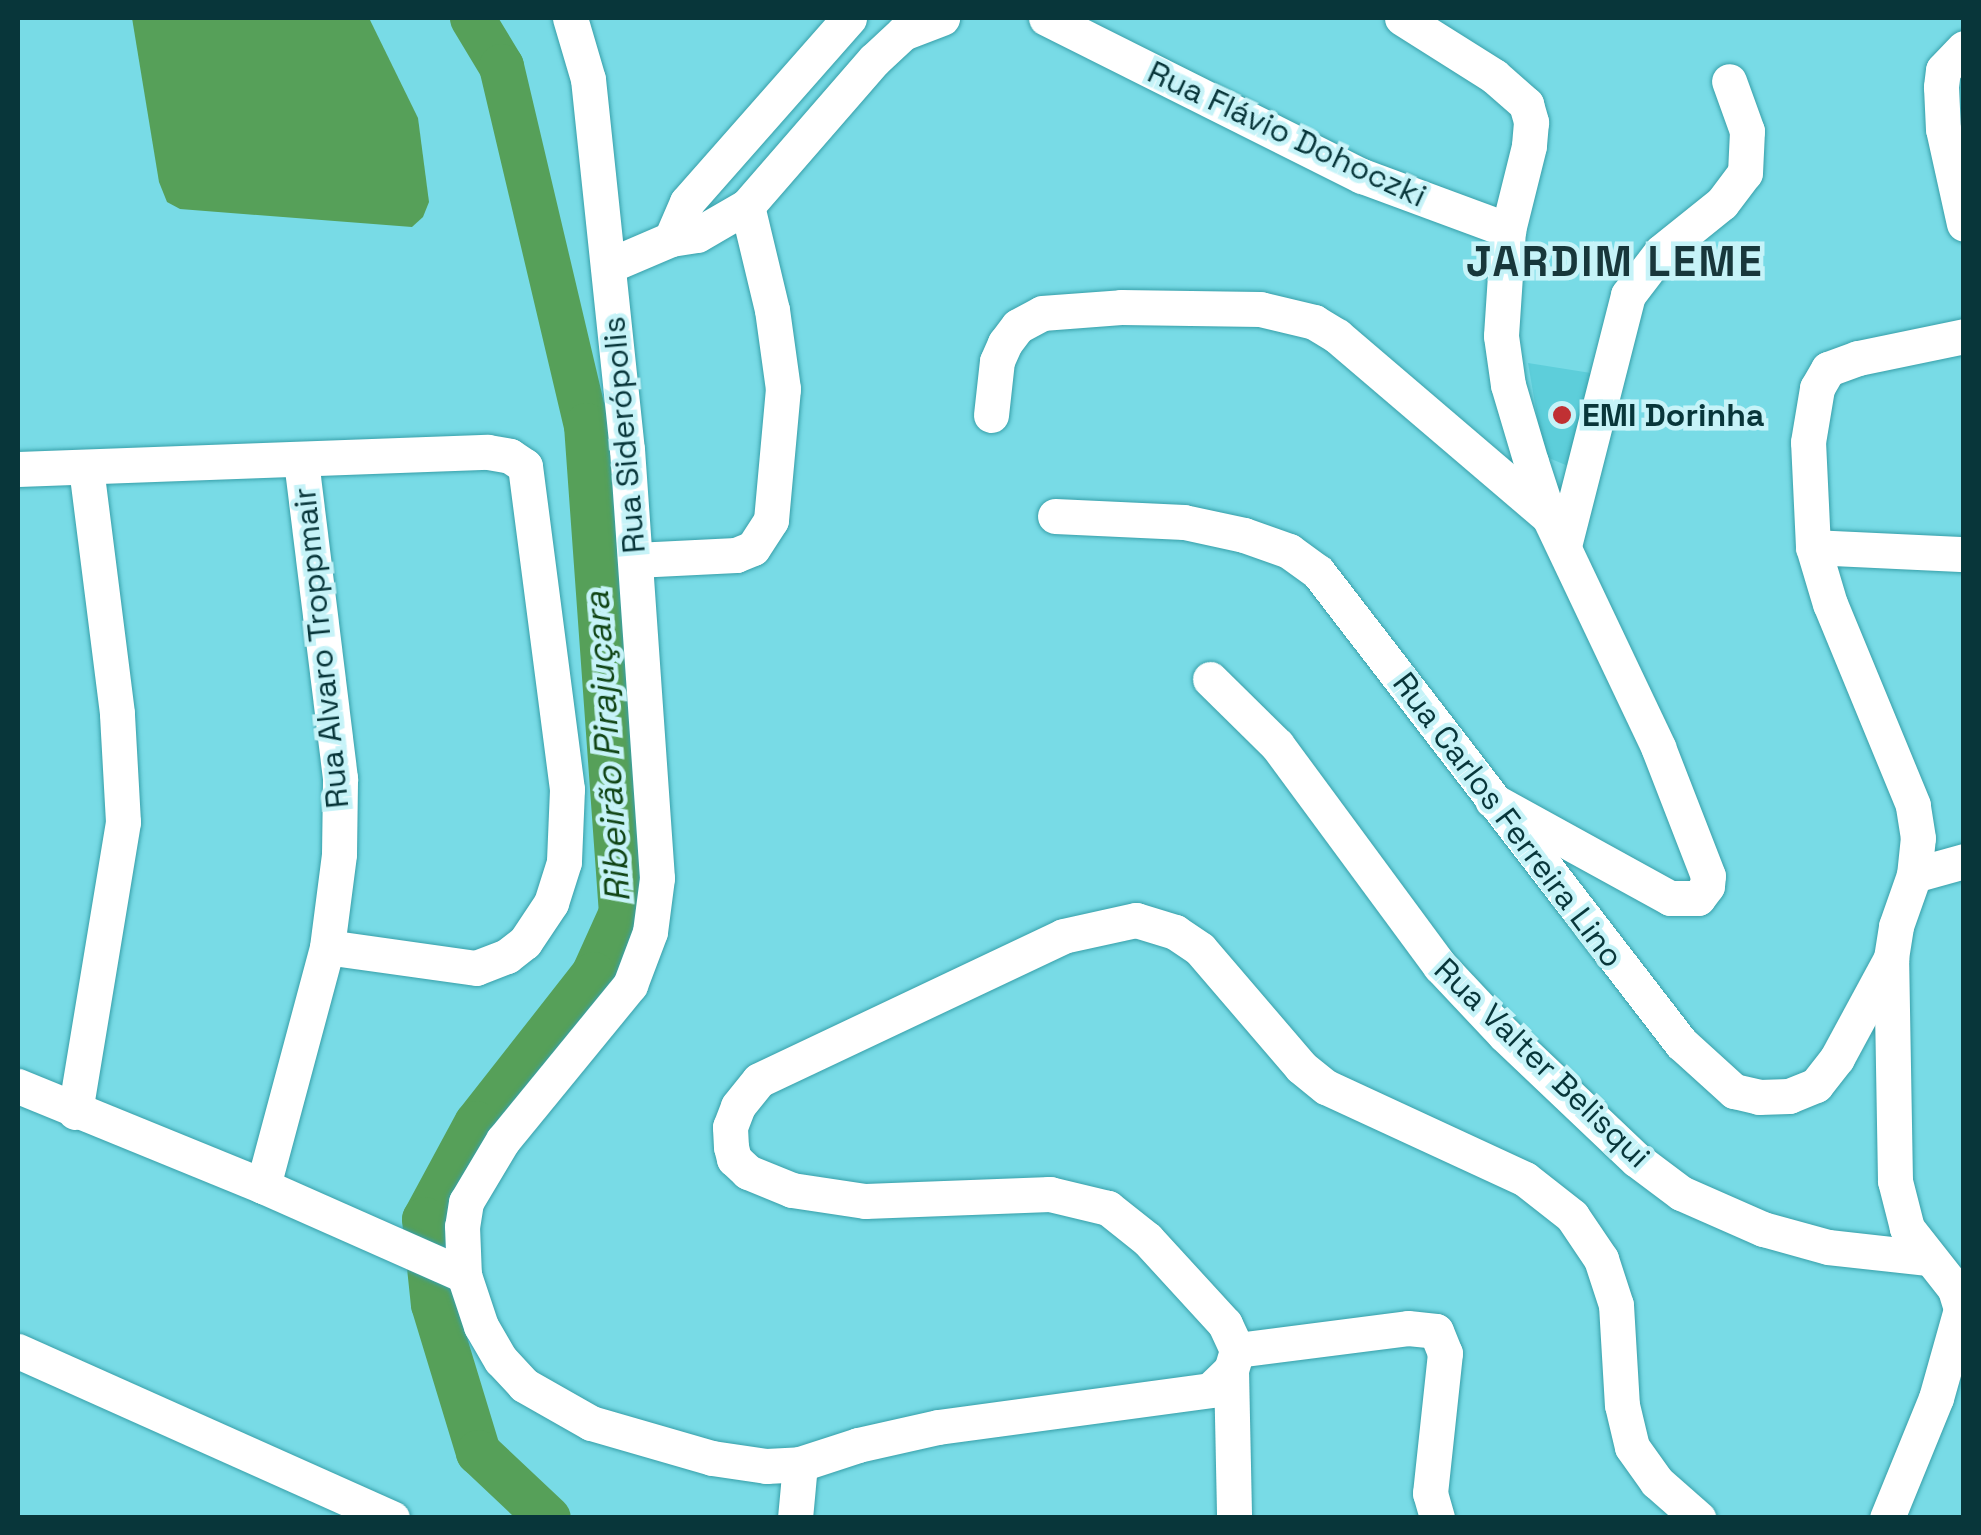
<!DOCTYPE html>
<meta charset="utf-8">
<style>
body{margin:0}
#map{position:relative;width:1981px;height:1535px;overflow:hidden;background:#78dbe6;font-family:"Space Grotesk",sans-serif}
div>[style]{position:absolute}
.built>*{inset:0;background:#5dceda}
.water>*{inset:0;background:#56a059}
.river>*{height:45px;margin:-22.5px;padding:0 22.5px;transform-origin:22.5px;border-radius:22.5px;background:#56a059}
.roads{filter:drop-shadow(0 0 2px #379fa9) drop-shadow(0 0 2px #379fa9)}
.minor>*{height:35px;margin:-17.5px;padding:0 17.5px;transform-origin:17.5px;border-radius:17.5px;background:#fff}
.dots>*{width:28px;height:28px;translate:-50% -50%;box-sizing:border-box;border:5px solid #c6f3f8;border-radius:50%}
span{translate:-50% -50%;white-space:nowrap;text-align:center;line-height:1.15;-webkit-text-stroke:9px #c6f3f8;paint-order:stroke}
.street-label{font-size:32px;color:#08363a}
.poi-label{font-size:32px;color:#08363a;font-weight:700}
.left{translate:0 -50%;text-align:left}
.water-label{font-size:35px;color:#114516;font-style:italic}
.district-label{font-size:42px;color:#18373b;font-weight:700;letter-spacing:2.5px}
.frame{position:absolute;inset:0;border:20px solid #08363a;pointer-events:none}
</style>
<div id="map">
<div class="built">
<div style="clip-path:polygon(1528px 363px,1597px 374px,1573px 468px,1544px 456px)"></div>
</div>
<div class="water">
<div style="clip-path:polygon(132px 18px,369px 18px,418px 118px,429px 202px,423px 217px,412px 227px,180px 209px,167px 202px,159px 182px)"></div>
</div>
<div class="river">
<div style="left:472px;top:18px;width:56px;rotate:58.9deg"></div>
<div style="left:501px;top:66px;width:369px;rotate:76.7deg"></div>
<div style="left:586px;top:425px;width:488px;rotate:85.9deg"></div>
<div style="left:621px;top:912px;width:68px;rotate:114.3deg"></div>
<div style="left:593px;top:974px;width:189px;rotate:128.1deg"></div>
<div style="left:476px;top:1123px;width:109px;rotate:118.4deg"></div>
<div style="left:424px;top:1219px;width:85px;rotate:84deg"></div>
<div style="left:433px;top:1304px;width:155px;rotate:73.1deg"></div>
<div style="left:478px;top:1452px;width:96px;rotate:43.3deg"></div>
</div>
<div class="roads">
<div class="minor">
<div style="left:570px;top:18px;width:64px;rotate:73.6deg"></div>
<div style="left:588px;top:79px;width:372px;rotate:84deg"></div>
<div style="left:627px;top:449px;width:430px;rotate:86deg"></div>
<div style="left:657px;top:878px;width:54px;rotate:97.4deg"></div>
<div style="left:650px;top:932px;width:57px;rotate:110.7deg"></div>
<div style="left:630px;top:985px;width:200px;rotate:129.3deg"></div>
<div style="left:503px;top:1140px;width:72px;rotate:120.8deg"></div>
<div style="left:466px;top:1202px;width:24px;rotate:99deg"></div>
<div style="left:462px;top:1226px;width:49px;rotate:87.7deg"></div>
<div style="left:464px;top:1275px;width:54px;rotate:71.6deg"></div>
<div style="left:481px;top:1326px;width:39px;rotate:60deg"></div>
<div style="left:501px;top:1360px;width:34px;rotate:47deg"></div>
<div style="left:524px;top:1385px;width:77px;rotate:29.6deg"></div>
<div style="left:591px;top:1423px;width:126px;rotate:16.1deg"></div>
<div style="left:712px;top:1458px;width:55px;rotate:8.4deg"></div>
<div style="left:766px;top:1466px;width:34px;rotate:-3deg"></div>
<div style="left:800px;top:1464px;width:61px;rotate:-18.1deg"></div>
<div style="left:858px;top:1445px;width:82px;rotate:-12.7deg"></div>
<div style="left:938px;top:1427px;width:275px;rotate:-7.7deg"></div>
<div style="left:1210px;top:1390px;width:29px;rotate:-44deg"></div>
<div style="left:1231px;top:1370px;width:21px;rotate:-73deg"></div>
<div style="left:1237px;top:1350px;width:29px;rotate:-115deg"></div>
<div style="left:1225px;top:1324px;width:115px;rotate:-132.5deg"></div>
<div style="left:1147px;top:1239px;width:50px;rotate:-141.5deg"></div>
<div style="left:1108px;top:1208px;width:60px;rotate:-166.4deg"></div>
<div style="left:1050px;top:1194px;width:185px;rotate:177.8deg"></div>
<div style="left:865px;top:1201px;width:74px;rotate:-171.4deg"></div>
<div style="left:792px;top:1190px;width:48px;rotate:-157.8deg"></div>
<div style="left:748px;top:1172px;width:19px;rotate:-137deg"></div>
<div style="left:734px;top:1159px;width:12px;rotate:-104deg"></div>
<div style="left:731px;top:1147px;width:20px;rotate:-93deg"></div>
<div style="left:730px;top:1127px;width:22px;rotate:-69deg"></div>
<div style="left:738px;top:1106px;width:33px;rotate:-51deg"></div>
<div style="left:759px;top:1080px;width:336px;rotate:-25.3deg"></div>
<div style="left:1063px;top:936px;width:75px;rotate:-12.4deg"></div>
<div style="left:1136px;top:920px;width:41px;rotate:17.1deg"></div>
<div style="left:1175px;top:932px;width:30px;rotate:34deg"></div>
<div style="left:1200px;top:949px;width:155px;rotate:49.4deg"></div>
<div style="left:1301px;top:1067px;width:32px;rotate:39deg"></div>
<div style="left:1326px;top:1087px;width:219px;rotate:24.8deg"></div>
<div style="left:1525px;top:1179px;width:60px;rotate:38.2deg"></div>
<div style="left:1572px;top:1216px;width:52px;rotate:56deg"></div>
<div style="left:1601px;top:1259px;width:48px;rotate:71.9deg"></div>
<div style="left:1616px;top:1305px;width:100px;rotate:86.6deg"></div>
<div style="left:1622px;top:1405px;width:43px;rotate:76.6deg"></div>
<div style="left:1632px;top:1447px;width:43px;rotate:54.5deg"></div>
<div style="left:1657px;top:1482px;width:55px;rotate:41.3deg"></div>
<div style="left:1046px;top:18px;width:353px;rotate:26.6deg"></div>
<div style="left:1362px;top:176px;width:156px;rotate:20.3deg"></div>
<div style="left:1508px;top:230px;width:106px;rotate:93.8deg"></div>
<div style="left:1501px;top:336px;width:49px;rotate:81.9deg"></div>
<div style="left:1508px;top:385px;width:80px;rotate:73.4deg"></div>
<div style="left:1531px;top:462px;width:58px;rotate:71.9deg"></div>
<div style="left:1549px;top:517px;width:255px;rotate:64.6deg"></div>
<div style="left:1658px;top:747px;width:138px;rotate:68.8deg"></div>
<div style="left:1708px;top:876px;width:10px;rotate:96deg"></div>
<div style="left:1707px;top:886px;width:15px;rotate:127deg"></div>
<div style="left:1698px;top:898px;width:28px;rotate:180deg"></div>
<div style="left:1670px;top:898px;width:203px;rotate:-151.2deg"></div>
<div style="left:1402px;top:18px;width:109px;rotate:32.2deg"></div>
<div style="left:1494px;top:76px;width:43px;rotate:41.2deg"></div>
<div style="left:1526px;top:104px;width:19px;rotate:74deg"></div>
<div style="left:1531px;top:122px;width:24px;rotate:95deg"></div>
<div style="left:1529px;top:146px;width:87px;rotate:104deg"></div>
<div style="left:1964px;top:48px;width:30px;rotate:134deg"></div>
<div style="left:1943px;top:70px;width:17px;rotate:97deg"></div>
<div style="left:1941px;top:87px;width:42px;rotate:87.3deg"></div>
<div style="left:1943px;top:129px;width:97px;rotate:77.5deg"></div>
<div style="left:671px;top:239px;width:40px;rotate:-66.6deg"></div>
<div style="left:687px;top:202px;width:245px;rotate:-48.6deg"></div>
<div style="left:608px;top:266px;width:69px;rotate:-23.2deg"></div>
<div style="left:671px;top:239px;width:26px;rotate:-9deg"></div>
<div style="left:697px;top:235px;width:58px;rotate:-30.1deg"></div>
<div style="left:747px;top:206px;width:194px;rotate:-49deg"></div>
<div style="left:874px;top:60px;width:40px;rotate:-43deg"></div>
<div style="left:903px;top:33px;width:42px;rotate:-21deg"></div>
<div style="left:991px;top:415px;width:54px;rotate:-83.7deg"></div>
<div style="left:997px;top:361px;width:20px;rotate:-66deg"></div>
<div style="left:1005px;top:343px;width:21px;rotate:-53deg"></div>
<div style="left:1018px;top:326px;width:27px;rotate:-28deg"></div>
<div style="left:1042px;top:313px;width:79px;rotate:-4.3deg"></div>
<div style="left:1121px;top:307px;width:139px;rotate:0.8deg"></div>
<div style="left:1260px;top:309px;width:56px;rotate:13.5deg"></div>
<div style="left:1314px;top:322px;width:27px;rotate:31deg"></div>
<div style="left:1337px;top:336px;width:277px;rotate:40.5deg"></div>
<div style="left:18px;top:469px;width:470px;rotate:-2.1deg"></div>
<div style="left:488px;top:452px;width:22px;rotate:10deg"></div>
<div style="left:510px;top:456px;width:18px;rotate:34deg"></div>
<div style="left:525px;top:466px;width:326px;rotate:82.6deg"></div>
<div style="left:567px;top:789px;width:73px;rotate:92.4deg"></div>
<div style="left:564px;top:862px;width:43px;rotate:107.6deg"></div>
<div style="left:551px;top:903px;width:47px;rotate:123.7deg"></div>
<div style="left:525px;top:942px;width:23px;rotate:142deg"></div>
<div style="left:507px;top:956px;width:33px;rotate:159deg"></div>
<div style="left:476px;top:968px;width:150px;rotate:-172deg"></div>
<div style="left:1055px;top:516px;width:129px;rotate:2.7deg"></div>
<div style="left:1184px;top:522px;width:61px;rotate:12.2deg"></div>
<div style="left:1244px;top:535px;width:48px;rotate:19.6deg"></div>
<div style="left:1289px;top:551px;width:36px;rotate:36deg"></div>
<div style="left:1318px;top:572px;width:595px;rotate:52.38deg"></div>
<div style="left:1681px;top:1043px;width:72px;rotate:42.2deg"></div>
<div style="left:1734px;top:1091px;width:26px;rotate:13deg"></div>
<div style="left:1759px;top:1097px;width:30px;rotate:-2deg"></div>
<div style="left:1789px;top:1096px;width:29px;rotate:-22deg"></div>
<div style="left:1816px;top:1085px;width:34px;rotate:-52deg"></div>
<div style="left:1837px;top:1058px;width:114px;rotate:-61.6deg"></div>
<div style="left:1564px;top:546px;width:259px;rotate:-75.7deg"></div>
<div style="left:1628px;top:295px;width:54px;rotate:-52.5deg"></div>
<div style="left:1661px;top:252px;width:78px;rotate:-38.8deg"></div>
<div style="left:1722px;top:203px;width:38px;rotate:-53deg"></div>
<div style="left:1745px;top:173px;width:42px;rotate:-87.3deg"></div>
<div style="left:1747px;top:131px;width:53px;rotate:-109.8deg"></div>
<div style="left:1813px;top:547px;width:151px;rotate:2.7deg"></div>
<div style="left:635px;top:560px;width:101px;rotate:-2.8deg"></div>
<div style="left:736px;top:555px;width:18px;rotate:-22deg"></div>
<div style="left:753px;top:548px;width:33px;rotate:-57deg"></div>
<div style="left:771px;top:520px;width:132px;rotate:-84.8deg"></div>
<div style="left:783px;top:389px;width:80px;rotate:-97.9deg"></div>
<div style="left:772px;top:310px;width:107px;rotate:-103.5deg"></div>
<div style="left:1210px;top:679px;width:94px;rotate:44.6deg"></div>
<div style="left:1277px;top:745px;width:275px;rotate:53.6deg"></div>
<div style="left:1440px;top:966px;width:93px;rotate:46.7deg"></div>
<div style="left:1504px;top:1034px;width:183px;rotate:43.5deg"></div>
<div style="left:1637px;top:1160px;width:55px;rotate:36.9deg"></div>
<div style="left:1681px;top:1193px;width:90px;rotate:23.7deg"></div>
<div style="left:1763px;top:1229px;width:67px;rotate:15.5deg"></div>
<div style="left:1828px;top:1247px;width:101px;rotate:6.3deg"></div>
<div style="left:1914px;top:875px;width:52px;rotate:-15.6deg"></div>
<div style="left:18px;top:1086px;width:265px;rotate:22.2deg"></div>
<div style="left:263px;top:1186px;width:220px;rotate:23.9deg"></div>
<div style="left:75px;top:1112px;width:294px;rotate:-80.6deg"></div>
<div style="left:123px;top:822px;width:109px;rotate:-93.2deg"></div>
<div style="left:117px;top:713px;width:247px;rotate:-97.2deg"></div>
<div style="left:263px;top:1186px;width:247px;rotate:-75deg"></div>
<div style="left:327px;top:947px;width:94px;rotate:-82.6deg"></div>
<div style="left:339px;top:854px;width:76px;rotate:-89.2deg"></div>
<div style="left:340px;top:778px;width:319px;rotate:-97deg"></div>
<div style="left:1237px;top:1350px;width:172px;rotate:-7.3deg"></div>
<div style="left:1408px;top:1328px;width:28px;rotate:6deg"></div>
<div style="left:1436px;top:1331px;width:24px;rotate:68deg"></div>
<div style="left:1445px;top:1353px;width:141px;rotate:96.1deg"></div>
<div style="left:1430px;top:1493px;width:26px;rotate:74deg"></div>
<div style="left:18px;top:1351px;width:410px;rotate:24.1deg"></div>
<div style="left:1231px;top:1370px;width:148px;rotate:88.8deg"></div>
<div style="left:795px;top:1518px;width:54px;rotate:-84.7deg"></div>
<div style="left:1887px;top:1518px;width:130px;rotate:-67.8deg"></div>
<div style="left:1936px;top:1398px;width:92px;rotate:-74.3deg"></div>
<div style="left:1961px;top:1309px;width:21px;rotate:-107deg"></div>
<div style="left:1955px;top:1289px;width:78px;rotate:-128.2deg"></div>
<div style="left:1907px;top:1228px;width:49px;rotate:-104.3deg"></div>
<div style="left:1895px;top:1181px;width:223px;rotate:-91deg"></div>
<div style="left:1891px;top:958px;width:32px;rotate:-81deg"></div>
<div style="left:1896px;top:926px;width:54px;rotate:-70.6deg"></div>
<div style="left:1914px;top:875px;width:37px;rotate:-84deg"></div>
<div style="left:1918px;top:838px;width:33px;rotate:-99deg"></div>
<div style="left:1913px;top:805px;width:217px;rotate:-112.4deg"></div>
<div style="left:1830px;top:604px;width:59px;rotate:-106.6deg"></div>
<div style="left:1813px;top:547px;width:105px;rotate:-92.7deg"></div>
<div style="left:1808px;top:442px;width:55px;rotate:-80.5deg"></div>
<div style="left:1817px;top:388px;width:22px;rotate:-60deg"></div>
<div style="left:1828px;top:369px;width:32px;rotate:-20deg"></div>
<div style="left:1858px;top:358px;width:108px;rotate:-11.7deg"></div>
</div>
</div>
<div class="dots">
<div style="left:1562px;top:415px;background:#c03033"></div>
</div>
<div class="street-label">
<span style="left:1287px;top:134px;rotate:25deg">Rua Flávio Dohoczki</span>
<span style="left:624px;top:435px;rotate:-95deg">Rua Siderópolis</span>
<span style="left:321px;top:648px;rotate:-96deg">Rua Alvaro Troppmair</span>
<span style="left:1508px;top:820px;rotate:53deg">Rua Carlos Ferreira Lino</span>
<span style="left:1542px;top:1063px;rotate:44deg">Rua Valter Belisqui</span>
</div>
<div class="poi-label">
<span class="left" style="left:1582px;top:415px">EMI Dorinha</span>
</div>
<div class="water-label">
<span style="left:607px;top:747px;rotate:-94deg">Ribeirão Pirajuçara</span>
</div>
<div class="district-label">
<span style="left:1615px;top:262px">JARDIM LEME</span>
</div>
<div class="frame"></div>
</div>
